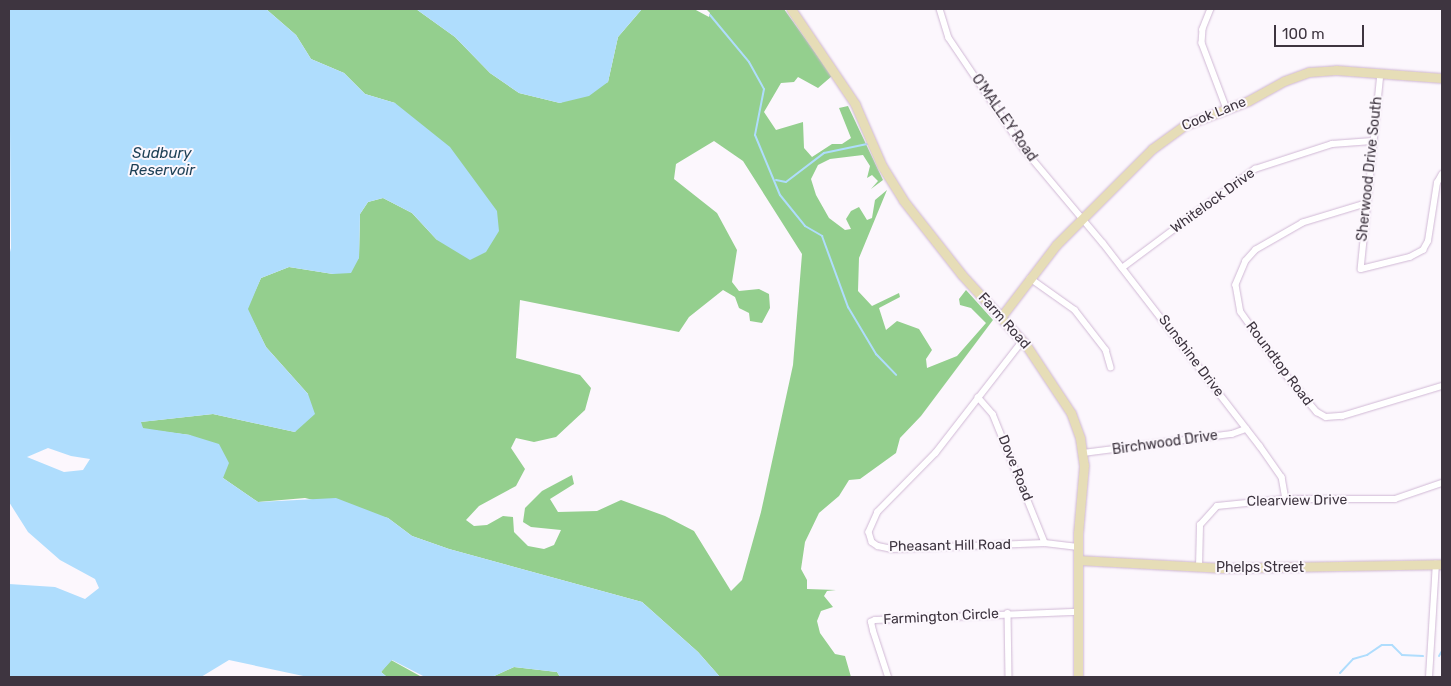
<!DOCTYPE html>
<style>
body{margin:0}
#map{position:relative;width:1451px;height:686px;overflow:hidden;background:#fcf7fd;font-family:Rubik,sans-serif}
div>[style]{position:absolute}
.forest>*{inset:0;background:#94cf8e}
.water>*{inset:0;background:#afddfd}
.stream>*{height:2px;margin:-1px;padding:0 1px;transform-origin:1px;border-radius:1px;background:#afddfd}
.roads{filter:drop-shadow(0 0 1px #d0b8d5) drop-shadow(0 0 1px #d0b8d5)}
.street>*{height:5.5px;margin:-2.75px;padding:0 2.75px;transform-origin:2.75px;border-radius:2.75px;background:#fff}
.secondary>*{height:9px;margin:-4.5px;padding:0 4.5px;transform-origin:4.5px;border-radius:4.5px;background:#e6ddb7}
span{translate:-50% -50%;white-space:nowrap;text-align:center;line-height:1.15;-webkit-text-stroke:4px #fcf7fd;paint-order:stroke}
.street-label{font-size:14px;color:#3e3540}
.water-label{font-size:15px;color:#1c3f55;font-style:italic}
.frame{position:absolute;inset:0;border:10px solid #3e3540;pointer-events:none}
.scale{position:absolute;left:1274px;top:25px;width:90px;height:22px;box-sizing:border-box;border:2px solid #3e3540;border-top:0;padding-left:6px;font-size:15px;line-height:18px;white-space:nowrap;color:#3e3540;-webkit-text-stroke:4px #fcf7fd;paint-order:stroke}
</style>
<div id="map">
<div class="forest">
<div style="clip-path:polygon(evenodd,266px 9px,416px 9px,455px 37px,490px 73px,519px 93px,560px 103px,608px 82px,618px 37px,642px 9px,694px 9px,709px 17px,710px 13px,706px 9px,784px 9px,832px 76px,818px 88px,798px 77px,794px 82px,781px 83px,764px 112px,776px 130px,803px 122px,804px 148px,812px 157px,832px 144px,842px 144px,851px 138px,839px 108px,848px 106px,883px 180px,871px 189px,878px 181px,872px 175px,867px 178px,870px 166px,863px 155px,830px 159px,818px 165px,811px 179px,816px 195px,829px 218px,845px 230px,851px 229px,846px 219px,851px 211px,859px 207px,867px 220px,872px 218px,875px 200px,887px 190px,859px 258px,858px 291px,872px 306px,899px 293px,900px 297px,879px 308px,886px 330px,897px 321px,919px 329px,932px 350px,926px 359px,927px 368px,957px 356px,986px 323px,971px 308px,960px 305px,959px 299px,966px 290px,993px 320px,921px 416px,900px 438px,896px 453px,860px 479px,849px 480px,839px 496px,819px 513px,805px 542px,801px 569px,807px 580px,807px 589px,836px 590px,827px 591px,824px 596px,833px 607px,821px 611px,817px 621px,820px 633px,835px 654px,845px 656px,851px 677px,720px 677px,698px 652px,642px 602px,449px 549px,412px 536px,388px 518px,305px 498px,258px 502px,223px 478px,190px 435px,143px 429px,140px 422px,213px 414px,295px 432px,308px 394px,266px 347px,247px 309px,261px 278px,289px 267px,333px 274px,359px 258px,360px 214px,368px 202px,383px 198px,412px 213px,437px 240px,395px 103px,365px 94px,344px 73px,311px 59px,296px 35px,266px 9px,714px 141px,743px 161px,802px 254px,793px 365px,761px 512px,742px 580px,731px 591px,694px 531px,665px 516px,621px 500px,597px 511px,558px 512px,550px 499px,574px 484px,572px 475px,542px 491px,525px 508px,523px 522px,531px 527px,561px 530px,554px 545px,544px 549px,528px 546px,514px 532px,513px 517px,503px 516px,487px 525px,474px 526px,466px 520px,479px 506px,516px 486px,525px 469px,511px 448px,516px 438px,534px 442px,556px 437px,585px 410px,591px 388px,580px 375px,516px 358px,520px 300px,679px 332px,689px 317px,723px 290px,735px 297px,739px 308px,749px 313px,750px 321px,762px 323px,770px 308px,769px 294px,759px 289px,739px 291px,732px 282px,737px 250px,717px 213px,674px 179px,676px 164px,714px 141px)"></div>
<div style="clip-path:polygon(391px 660px,420px 676px,425px 677px,387px 677px,381px 672px)"></div>
<div style="clip-path:polygon(514px 667px,557px 672px,560px 677px,492px 677px)"></div>
</div>
<div class="water">
<div style="clip-path:polygon(evenodd,9px 9px,266px 9px,296px 35px,311px 59px,344px 73px,365px 94px,395px 103px,450px 147px,497px 211px,499px 231px,486px 252px,470px 260px,437px 240px,412px 213px,383px 198px,368px 202px,360px 214px,359px 258px,351px 273px,333px 274px,289px 267px,261px 278px,248px 309px,266px 347px,308px 394px,315px 414px,295px 432px,213px 414px,141px 422px,143px 428px,190px 435px,219px 444px,229px 463px,223px 478px,258px 502px,336px 498px,388px 518px,412px 536px,449px 549px,642px 602px,698px 652px,720px 677px,560px 677px,557px 672px,514px 667px,492px 677px,425px 677px,392px 660px,381px 672px,387px 677px,308px 677px,229px 660px,201px 677px,9px 677px,9px 584px,55px 587px,85px 599px,99px 588px,95px 579px,60px 560px,28px 532px,9px 502px,9px 256px,11px 248px,9px 9px,48px 448px,71px 456px,90px 459px,83px 470px,64px 472px,27px 457px,48px 448px)"></div>
<div style="clip-path:polygon(416px 9px,642px 9px,618px 37px,608px 82px,589px 96px,560px 103px,519px 93px,490px 73px,455px 37px)"></div>
</div>
<div class="stream">
<div style="left:710px;top:15px;width:61px;rotate:50.3deg"></div>
<div style="left:749px;top:62px;width:31px;rotate:61deg"></div>
<div style="left:764px;top:89px;width:47px;rotate:101.1deg"></div>
<div style="left:755px;top:135px;width:65px;rotate:67.4deg"></div>
<div style="left:780px;top:195px;width:40px;rotate:51deg"></div>
<div style="left:805px;top:226px;width:20px;rotate:30deg"></div>
<div style="left:822px;top:236px;width:76px;rotate:69.9deg"></div>
<div style="left:848px;top:307px;width:55px;rotate:59.2deg"></div>
<div style="left:876px;top:354px;width:29px;rotate:46deg"></div>
<div style="left:776px;top:180px;width:10px;rotate:11deg"></div>
<div style="left:786px;top:182px;width:48px;rotate:-37.3deg"></div>
<div style="left:824px;top:153px;width:44px;rotate:-11.8deg"></div>
<div style="left:1439px;top:656px;width:6px;rotate:-59deg"></div>
<div style="left:1340px;top:673px;width:19px;rotate:-47deg"></div>
<div style="left:1353px;top:659px;width:15px;rotate:-16deg"></div>
<div style="left:1367px;top:655px;width:18px;rotate:-34deg"></div>
<div style="left:1382px;top:645px;width:10px"></div>
<div style="left:1392px;top:645px;width:14px;rotate:45deg"></div>
<div style="left:1402px;top:655px;width:21px;rotate:3deg"></div>
</div>
<div class="roads">
<div class="street">
<div style="left:940px;top:9px;width:30px;rotate:73deg"></div>
<div style="left:949px;top:38px;width:134px;rotate:56deg"></div>
<div style="left:1024px;top:149px;width:123px;rotate:50deg"></div>
<div style="left:1103px;top:243px;width:257px;rotate:52.3deg"></div>
<div style="left:1260px;top:446px;width:38px;rotate:55deg"></div>
<div style="left:1282px;top:477px;width:22px;rotate:80deg"></div>
<div style="left:1211px;top:9px;width:22px;rotate:112deg"></div>
<div style="left:1203px;top:29px;width:14px;rotate:94deg"></div>
<div style="left:1202px;top:43px;width:71px;rotate:69.3deg"></div>
<div style="left:1381px;top:73px;width:197px;rotate:95.8deg"></div>
<div style="left:1361px;top:269px;width:50px;rotate:-13.8deg"></div>
<div style="left:1410px;top:257px;width:15px;rotate:-28deg"></div>
<div style="left:1423px;top:250px;width:10px;rotate:-61deg"></div>
<div style="left:1428px;top:241px;width:59px;rotate:-81.2deg"></div>
<div style="left:1437px;top:183px;width:10px;rotate:-61deg"></div>
<div style="left:1365px;top:204px;width:65px;rotate:163deg"></div>
<div style="left:1303px;top:223px;width:54px;rotate:150.1deg"></div>
<div style="left:1256px;top:250px;width:15px;rotate:132deg"></div>
<div style="left:1246px;top:261px;width:26px;rotate:113deg"></div>
<div style="left:1236px;top:285px;width:27px;rotate:80deg"></div>
<div style="left:1241px;top:312px;width:71px;rotate:54.7deg"></div>
<div style="left:1282px;top:370px;width:55px;rotate:50.2deg"></div>
<div style="left:1317px;top:412px;width:10px;rotate:29deg"></div>
<div style="left:1326px;top:417px;width:16px;rotate:-4deg"></div>
<div style="left:1342px;top:416px;width:104px;rotate:-16.7deg"></div>
<div style="left:1122px;top:268px;width:166px;rotate:-36.7deg"></div>
<div style="left:1255px;top:169px;width:81px;rotate:-18deg"></div>
<div style="left:1332px;top:144px;width:40px;rotate:-4.3deg"></div>
<div style="left:1030px;top:278px;width:55px;rotate:35.4deg"></div>
<div style="left:1075px;top:310px;width:51px;rotate:52.2deg"></div>
<div style="left:1106px;top:350px;width:18px;rotate:74deg"></div>
<div style="left:1023px;top:341px;width:142px;rotate:127.8deg"></div>
<div style="left:936px;top:453px;width:83px;rotate:134.5deg"></div>
<div style="left:878px;top:512px;width:22px;rotate:114deg"></div>
<div style="left:869px;top:532px;width:10px;rotate:73deg"></div>
<div style="left:872px;top:542px;width:7px;rotate:34deg"></div>
<div style="left:878px;top:546px;width:14px;rotate:12deg"></div>
<div style="left:892px;top:549px;width:153px;rotate:-2.2deg"></div>
<div style="left:1045px;top:543px;width:33px;rotate:7deg"></div>
<div style="left:978px;top:397px;width:23px;rotate:49deg"></div>
<div style="left:993px;top:414px;width:139px;rotate:68deg"></div>
<div style="left:1083px;top:453px;width:150px;rotate:-7.3deg"></div>
<div style="left:1232px;top:434px;width:15px;rotate:-20deg"></div>
<div style="left:1199px;top:567px;width:42px;rotate:-88.6deg"></div>
<div style="left:1200px;top:525px;width:25px;rotate:-48deg"></div>
<div style="left:1217px;top:506px;width:69px;rotate:-5.8deg"></div>
<div style="left:1286px;top:499px;width:109px"></div>
<div style="left:1395px;top:499px;width:50px;rotate:-18.8deg"></div>
<div style="left:1008px;top:613px;width:64px;rotate:89.1deg"></div>
<div style="left:888px;top:677px;width:48px;rotate:-108.1deg"></div>
<div style="left:873px;top:631px;width:9px;rotate:-103deg"></div>
<div style="left:871px;top:622px;width:4px;rotate:-27deg"></div>
<div style="left:875px;top:620px;width:203px;rotate:-2.3deg"></div>
<div style="left:1429px;top:677px;width:113px;rotate:-86.5deg"></div>
</div>
<div class="secondary">
<div style="left:791px;top:9px;width:115px;rotate:56deg"></div>
<div style="left:855px;top:104px;width:68px;rotate:66.5deg"></div>
<div style="left:882px;top:166px;width:40px;rotate:58deg"></div>
<div style="left:903px;top:200px;width:95px;rotate:51.8deg"></div>
<div style="left:962px;top:275px;width:95px;rotate:47.6deg"></div>
<div style="left:1026px;top:345px;width:82px;rotate:56.5deg"></div>
<div style="left:1071px;top:413px;width:27px;rotate:70deg"></div>
<div style="left:1080px;top:438px;width:27px;rotate:82deg"></div>
<div style="left:1084px;top:465px;width:68px;rotate:95deg"></div>
<div style="left:1078px;top:533px;width:144px;rotate:90deg"></div>
<div style="left:1001px;top:317px;width:91px;rotate:-52.6deg"></div>
<div style="left:1056px;top:245px;width:136px;rotate:-45deg"></div>
<div style="left:1152px;top:149px;width:41px;rotate:-36deg"></div>
<div style="left:1185px;top:125px;width:67px;rotate:-20.9deg"></div>
<div style="left:1248px;top:101px;width:41px;rotate:-29.1deg"></div>
<div style="left:1284px;top:81px;width:27px;rotate:-20deg"></div>
<div style="left:1309px;top:72px;width:27px;rotate:-4deg"></div>
<div style="left:1336px;top:70px;width:106px;rotate:4.3deg"></div>
<div style="left:1078px;top:560px;width:145px;rotate:3.2deg"></div>
<div style="left:1223px;top:568px;width:219px;rotate:-1deg"></div>
</div>
</div>
<div class="street-label">
<span style="left:1214px;top:114px;rotate:-22deg">Cook Lane</span>
<span style="left:1004px;top:118px;rotate:55deg">O'MALLEY Road</span>
<span style="left:1370px;top:169px;rotate:-84deg">Sherwood Drive South</span>
<span style="left:1213px;top:201px;rotate:-36deg">Whitelock Drive</span>
<span style="left:1004px;top:321px;rotate:48deg">Farm Road</span>
<span style="left:1191px;top:356px;rotate:53deg">Sunshine Drive</span>
<span style="left:1279px;top:364px;rotate:53deg">Roundtop Road</span>
<span style="left:1165px;top:443px;rotate:-8deg">Birchwood Drive</span>
<span style="left:1015px;top:468px;rotate:68deg">Dove Road</span>
<span style="left:1297px;top:501px;rotate:-1deg">Clearview Drive</span>
<span style="left:950px;top:546px;rotate:-1deg">Pheasant Hill Road</span>
<span style="left:1260px;top:568px">Phelps Street</span>
<span style="left:941px;top:617px;rotate:-3deg">Farmington Circle</span>
</div>
<div class="water-label">
<span style="left:162px;top:162px">Sudbury<br>Reservoir</span>
</div>
<div class="frame"></div>
<div class="scale">100 m</div>
</div>
